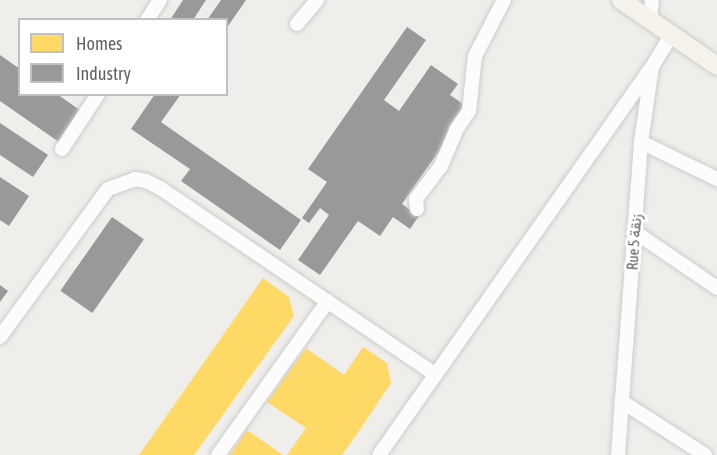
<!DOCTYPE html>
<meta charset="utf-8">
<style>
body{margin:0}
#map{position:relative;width:717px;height:455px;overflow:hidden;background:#efeeea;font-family:"Asap Condensed",Vazirmatn,sans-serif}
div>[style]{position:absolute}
.homes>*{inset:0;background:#ffd966}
.industry>*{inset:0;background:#999;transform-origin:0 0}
.roads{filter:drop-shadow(0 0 2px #cbcccc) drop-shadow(0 0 2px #cbcccc)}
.minor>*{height:14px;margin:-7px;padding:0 7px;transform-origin:7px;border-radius:7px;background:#fdfcfc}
.major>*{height:18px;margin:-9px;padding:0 9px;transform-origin:9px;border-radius:9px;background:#f4f2e9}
span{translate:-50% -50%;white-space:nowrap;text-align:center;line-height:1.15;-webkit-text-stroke:6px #fff;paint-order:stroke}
.street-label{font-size:15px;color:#5f6368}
.legend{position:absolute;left:18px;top:18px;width:210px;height:78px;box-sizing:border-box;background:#fff;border:2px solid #bfc1c3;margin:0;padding:8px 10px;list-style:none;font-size:18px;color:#5f6368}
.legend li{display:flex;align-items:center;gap:12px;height:30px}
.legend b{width:30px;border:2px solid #bfc1c3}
</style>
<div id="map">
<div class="homes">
<div style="clip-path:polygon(263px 278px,289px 297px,294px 316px,194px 455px,139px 455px)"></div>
<div style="clip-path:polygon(363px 347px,387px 363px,391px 383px,361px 428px,342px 455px,287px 455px,306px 428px,267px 402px,306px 348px,344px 375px)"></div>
<div style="clip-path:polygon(247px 430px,283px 455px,230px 455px)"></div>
</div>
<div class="industry">
<div style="clip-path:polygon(183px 0,206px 0,193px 20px,170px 20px)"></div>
<div style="clip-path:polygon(221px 0,246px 0,226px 29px,226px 20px,207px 20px)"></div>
<div style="clip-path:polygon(407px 27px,426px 40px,384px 100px,399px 111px,431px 65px,458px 84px,450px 95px,469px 108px,402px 204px,419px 216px,410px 229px,393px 217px,380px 236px,358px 221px,320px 275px,298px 260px,329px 215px,320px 208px,309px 223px,302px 218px,327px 182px,308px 169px)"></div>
<div style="clip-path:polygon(0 55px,20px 69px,20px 94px,57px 94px,81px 111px,59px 142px,0 101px)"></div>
<div style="clip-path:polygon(155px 94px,181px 94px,161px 122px,301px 220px,280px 250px,181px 181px,190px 169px,131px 129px)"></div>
<div style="clip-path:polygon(0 123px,48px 155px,33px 177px,0 155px)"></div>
<div style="clip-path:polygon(0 177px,29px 196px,9px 226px,0 220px)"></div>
<div style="left:112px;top:217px;width:39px;height:90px;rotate:35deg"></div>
<div style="clip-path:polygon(0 285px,8px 291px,0 302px)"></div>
</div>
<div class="roads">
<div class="minor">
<div style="left:147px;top:20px;width:24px;rotate:-57deg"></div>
<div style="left:650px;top:21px;width:21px;rotate:-85deg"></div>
<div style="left:297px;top:24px;width:31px;rotate:-50deg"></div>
<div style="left:641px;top:142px;width:85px;rotate:26deg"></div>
<div style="left:62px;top:149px;width:66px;rotate:-56.8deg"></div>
<div style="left:417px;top:209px;width:10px;rotate:-96deg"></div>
<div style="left:416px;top:199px;width:41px;rotate:-52.9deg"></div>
<div style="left:441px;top:166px;width:39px;rotate:-67deg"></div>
<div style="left:456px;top:130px;width:23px;rotate:-56deg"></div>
<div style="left:469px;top:111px;width:55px;rotate:-83.8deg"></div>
<div style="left:475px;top:56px;width:63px;rotate:-62.6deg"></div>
<div style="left:635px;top:232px;width:99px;rotate:34.3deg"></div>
<div style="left:0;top:337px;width:183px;rotate:-53.9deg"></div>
<div style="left:108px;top:189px;width:29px;rotate:-20deg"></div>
<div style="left:135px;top:179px;width:11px;rotate:10deg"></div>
<div style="left:146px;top:181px;width:16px;rotate:27deg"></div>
<div style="left:160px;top:188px;width:333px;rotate:34.1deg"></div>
<div style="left:621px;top:401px;width:100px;rotate:32.7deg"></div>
<div style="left:218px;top:455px;width:189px;rotate:-54.5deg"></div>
<div style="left:379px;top:455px;width:474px;rotate:-54.9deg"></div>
<div style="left:618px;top:455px;width:314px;rotate:-85.8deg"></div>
<div style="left:641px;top:142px;width:76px;rotate:-81.7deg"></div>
<div style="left:652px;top:67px;width:37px;rotate:-59deg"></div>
</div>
<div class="major">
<div style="left:621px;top:0;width:116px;rotate:34.5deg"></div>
</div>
</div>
<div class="street-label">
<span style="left:634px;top:242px;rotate:-86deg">Rue 5 زنقة</span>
</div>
<ul class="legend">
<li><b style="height:16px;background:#ffd966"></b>Homes</li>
<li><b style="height:16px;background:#999"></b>Industry</li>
</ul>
</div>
